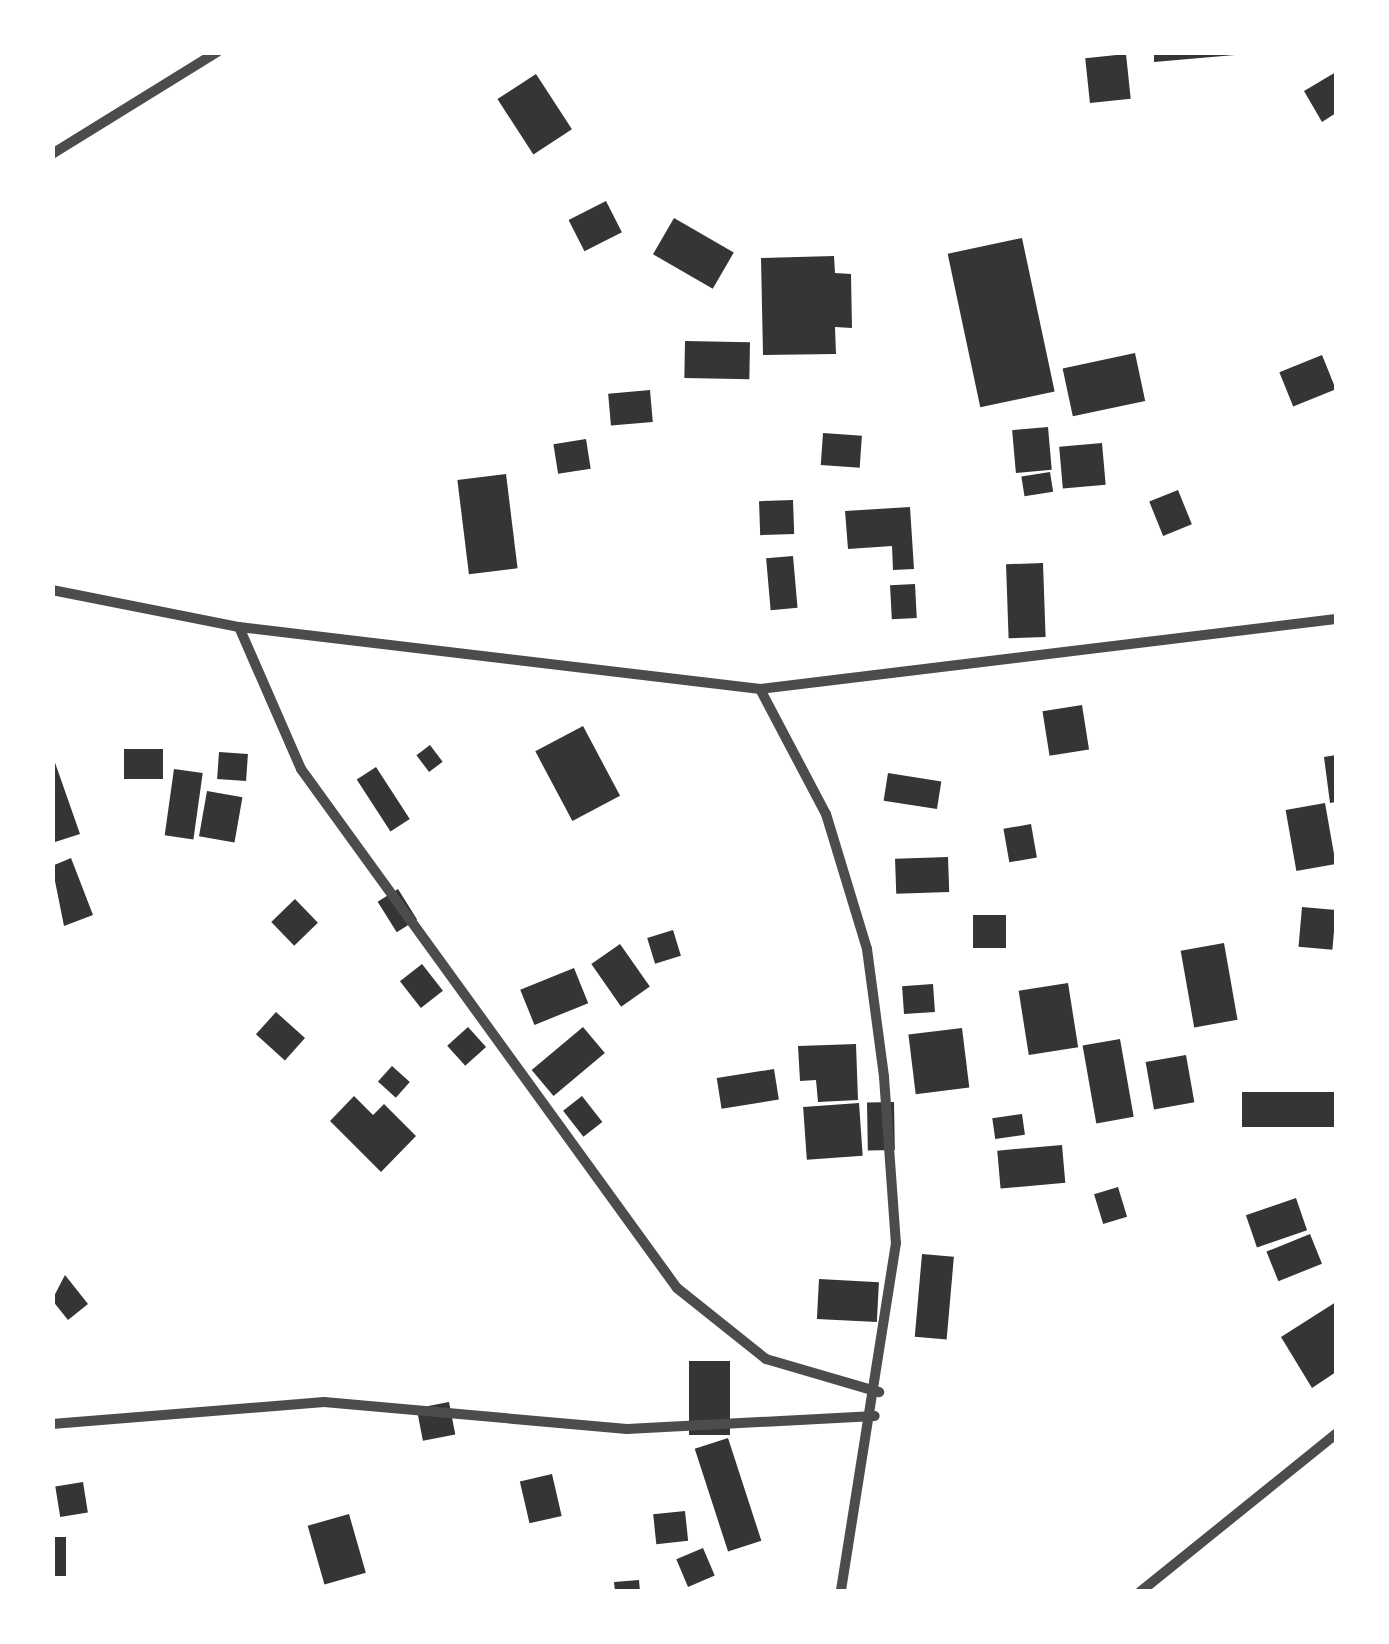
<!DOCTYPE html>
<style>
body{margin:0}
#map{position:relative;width:1389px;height:1644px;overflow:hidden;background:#fff;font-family:"IBM Plex Sans",sans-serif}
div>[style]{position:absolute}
.building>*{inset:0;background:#353535;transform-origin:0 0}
.minor>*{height:10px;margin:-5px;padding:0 5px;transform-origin:5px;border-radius:5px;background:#4c4c4c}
span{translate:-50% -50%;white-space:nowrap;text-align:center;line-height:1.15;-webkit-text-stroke:8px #fff;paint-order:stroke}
.frame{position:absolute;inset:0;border:55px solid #fff;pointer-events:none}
</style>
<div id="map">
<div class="building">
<div style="clip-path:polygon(1154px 52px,1235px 52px,1235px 55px,1154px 62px)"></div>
<div style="left:1126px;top:54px;width:45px;height:41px;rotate:84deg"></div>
<div style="clip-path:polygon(1336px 72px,1336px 113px,1322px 122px,1304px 91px)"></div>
<div style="left:536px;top:74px;width:66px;height:46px;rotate:57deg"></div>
<div style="left:606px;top:201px;width:35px;height:42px;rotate:63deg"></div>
<div style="left:674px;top:218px;width:69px;height:42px;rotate:30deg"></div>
<div style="left:1022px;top:238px;width:157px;height:76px;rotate:78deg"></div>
<div style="clip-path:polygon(834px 256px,835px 273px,851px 274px,852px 328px,835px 327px,836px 354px,763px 355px,761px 258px)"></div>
<div style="left:685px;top:341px;width:65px;height:37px;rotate:1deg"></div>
<div style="left:1135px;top:353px;width:49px;height:74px;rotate:78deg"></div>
<div style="left:1322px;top:355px;width:37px;height:46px;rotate:68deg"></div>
<div style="left:650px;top:390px;width:32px;height:42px;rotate:85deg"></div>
<div style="left:1048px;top:427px;width:43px;height:36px;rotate:85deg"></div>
<div style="left:823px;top:433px;width:39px;height:32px;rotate:4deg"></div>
<div style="left:586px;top:439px;width:30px;height:33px;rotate:81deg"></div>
<div style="left:1102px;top:443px;width:42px;height:43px;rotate:85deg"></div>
<div style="left:1050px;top:472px;width:20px;height:29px;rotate:81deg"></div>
<div style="left:506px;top:474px;width:95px;height:49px;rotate:83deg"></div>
<div style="left:1178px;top:490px;width:37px;height:31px;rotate:68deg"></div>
<div style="left:793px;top:500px;width:34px;height:34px;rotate:88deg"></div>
<div style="clip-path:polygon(910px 507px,914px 569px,893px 570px,892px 546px,848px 549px,845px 511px)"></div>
<div style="left:793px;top:556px;width:52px;height:27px;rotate:85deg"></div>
<div style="left:1043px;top:563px;width:74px;height:37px;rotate:88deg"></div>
<div style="left:915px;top:584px;width:34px;height:25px;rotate:87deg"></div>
<div style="left:1082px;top:705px;width:45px;height:40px;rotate:81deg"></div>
<div style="left:583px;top:726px;width:79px;height:54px;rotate:62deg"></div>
<div style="left:430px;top:745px;width:21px;height:17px;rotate:53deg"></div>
<div style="left:124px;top:749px;width:39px;height:30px"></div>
<div style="left:219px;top:752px;width:29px;height:27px;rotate:4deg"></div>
<div style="clip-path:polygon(52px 754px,80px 834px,52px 843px)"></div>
<div style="clip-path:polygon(1336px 755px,1336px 802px,1330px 803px,1324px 757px)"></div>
<div style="left:376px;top:767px;width:62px;height:23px;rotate:57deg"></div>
<div style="left:174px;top:769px;width:29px;height:67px;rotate:8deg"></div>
<div style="left:888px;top:773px;width:54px;height:28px;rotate:9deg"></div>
<div style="left:207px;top:791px;width:36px;height:46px;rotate:10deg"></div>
<div style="left:1325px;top:803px;width:62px;height:40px;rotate:80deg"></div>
<div style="left:1031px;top:824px;width:34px;height:28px;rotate:80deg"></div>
<div style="left:948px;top:857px;width:35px;height:53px;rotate:88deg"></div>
<div style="clip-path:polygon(71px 858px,93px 915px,64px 926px,52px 866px)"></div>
<div style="left:398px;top:889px;width:36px;height:24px;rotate:58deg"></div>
<div style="left:295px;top:899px;width:33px;height:33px;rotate:46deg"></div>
<div style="left:1302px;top:907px;width:34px;height:40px;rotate:5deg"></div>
<div style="left:973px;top:915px;width:33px;height:33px"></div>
<div style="left:673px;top:930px;width:27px;height:27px;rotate:73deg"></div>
<div style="left:1224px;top:943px;width:78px;height:44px;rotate:80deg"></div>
<div style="left:620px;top:944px;width:52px;height:35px;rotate:55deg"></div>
<div style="left:422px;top:964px;width:34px;height:28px;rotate:52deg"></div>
<div style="left:574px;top:968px;width:38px;height:58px;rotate:68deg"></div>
<div style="left:1068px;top:983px;width:65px;height:50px;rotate:81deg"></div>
<div style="left:933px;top:984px;width:28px;height:31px;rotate:86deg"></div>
<div style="left:276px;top:1012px;width:39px;height:30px;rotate:42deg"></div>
<div style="left:468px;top:1027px;width:27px;height:28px;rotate:48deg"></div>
<div style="left:583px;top:1027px;width:34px;height:67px;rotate:50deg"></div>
<div style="left:962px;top:1028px;width:60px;height:54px;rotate:83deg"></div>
<div style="left:1120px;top:1039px;width:79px;height:38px;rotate:80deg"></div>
<div style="clip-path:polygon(856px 1044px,858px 1100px,818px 1102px,816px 1080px,800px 1081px,798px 1046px)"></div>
<div style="left:1186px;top:1055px;width:48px;height:41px;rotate:80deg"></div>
<div style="left:392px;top:1066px;width:24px;height:21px;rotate:42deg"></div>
<div style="left:774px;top:1069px;width:31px;height:58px;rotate:81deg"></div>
<div style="left:1336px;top:1092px;width:35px;height:94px;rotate:90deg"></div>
<div style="clip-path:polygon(354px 1096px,373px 1115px,384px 1104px,416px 1136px,381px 1172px,330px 1121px)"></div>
<div style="left:582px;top:1096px;width:33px;height:24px;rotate:52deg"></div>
<div style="left:894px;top:1102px;width:48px;height:27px;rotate:89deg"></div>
<div style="left:859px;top:1103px;width:53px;height:56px;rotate:86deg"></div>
<div style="left:1022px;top:1114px;width:21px;height:30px;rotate:82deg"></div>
<div style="left:1062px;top:1145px;width:38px;height:65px;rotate:85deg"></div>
<div style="left:1118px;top:1187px;width:31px;height:25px;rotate:73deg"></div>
<div style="left:1296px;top:1198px;width:34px;height:53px;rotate:71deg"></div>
<div style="left:1310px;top:1234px;width:32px;height:47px;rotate:68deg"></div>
<div style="left:922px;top:1254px;width:32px;height:83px;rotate:5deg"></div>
<div style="clip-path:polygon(65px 1275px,88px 1304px,68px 1320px,52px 1300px)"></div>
<div style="left:819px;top:1279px;width:60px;height:40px;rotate:3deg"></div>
<div style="clip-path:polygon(1336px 1302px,1336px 1372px,1312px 1388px,1281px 1337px)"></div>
<div style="left:689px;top:1361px;width:41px;height:74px"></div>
<div style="left:449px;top:1402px;width:33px;height:33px;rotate:79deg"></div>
<div style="left:728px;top:1438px;width:108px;height:35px;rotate:72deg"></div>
<div style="left:552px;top:1474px;width:43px;height:33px;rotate:77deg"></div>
<div style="left:83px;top:1482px;width:31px;height:28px;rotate:81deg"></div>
<div style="left:685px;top:1511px;width:30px;height:32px;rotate:84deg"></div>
<div style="left:349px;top:1514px;width:61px;height:43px;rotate:74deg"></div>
<div style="left:52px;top:1537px;width:14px;height:39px"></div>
<div style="left:703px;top:1548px;width:30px;height:29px;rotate:67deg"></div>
<div style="clip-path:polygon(639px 1580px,640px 1592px,615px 1592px,614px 1582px)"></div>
</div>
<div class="minor">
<div style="left:52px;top:154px;width:194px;rotate:-31.7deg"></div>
<div style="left:52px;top:590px;width:191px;rotate:11.2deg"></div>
<div style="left:239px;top:627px;width:525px;rotate:6.79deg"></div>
<div style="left:760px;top:689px;width:580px;rotate:-6.93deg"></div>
<div style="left:239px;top:627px;width:155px;rotate:66.4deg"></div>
<div style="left:301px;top:769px;width:641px;rotate:54.08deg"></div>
<div style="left:677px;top:1288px;width:114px;rotate:38.6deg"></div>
<div style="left:766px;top:1359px;width:118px;rotate:16.3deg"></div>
<div style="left:760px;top:689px;width:141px;rotate:62.2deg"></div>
<div style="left:826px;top:814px;width:141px;rotate:73.1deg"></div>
<div style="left:867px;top:949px;width:129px;rotate:82.4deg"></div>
<div style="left:884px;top:1077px;width:166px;rotate:85.9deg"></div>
<div style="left:896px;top:1243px;width:353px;rotate:99deg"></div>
<div style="left:52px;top:1424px;width:273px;rotate:-4.6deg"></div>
<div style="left:324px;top:1402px;width:304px;rotate:5.1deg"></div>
<div style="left:627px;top:1429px;width:248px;rotate:-3deg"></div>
<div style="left:1140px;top:1592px;width:252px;rotate:-38.9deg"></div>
</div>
<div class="frame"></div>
</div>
